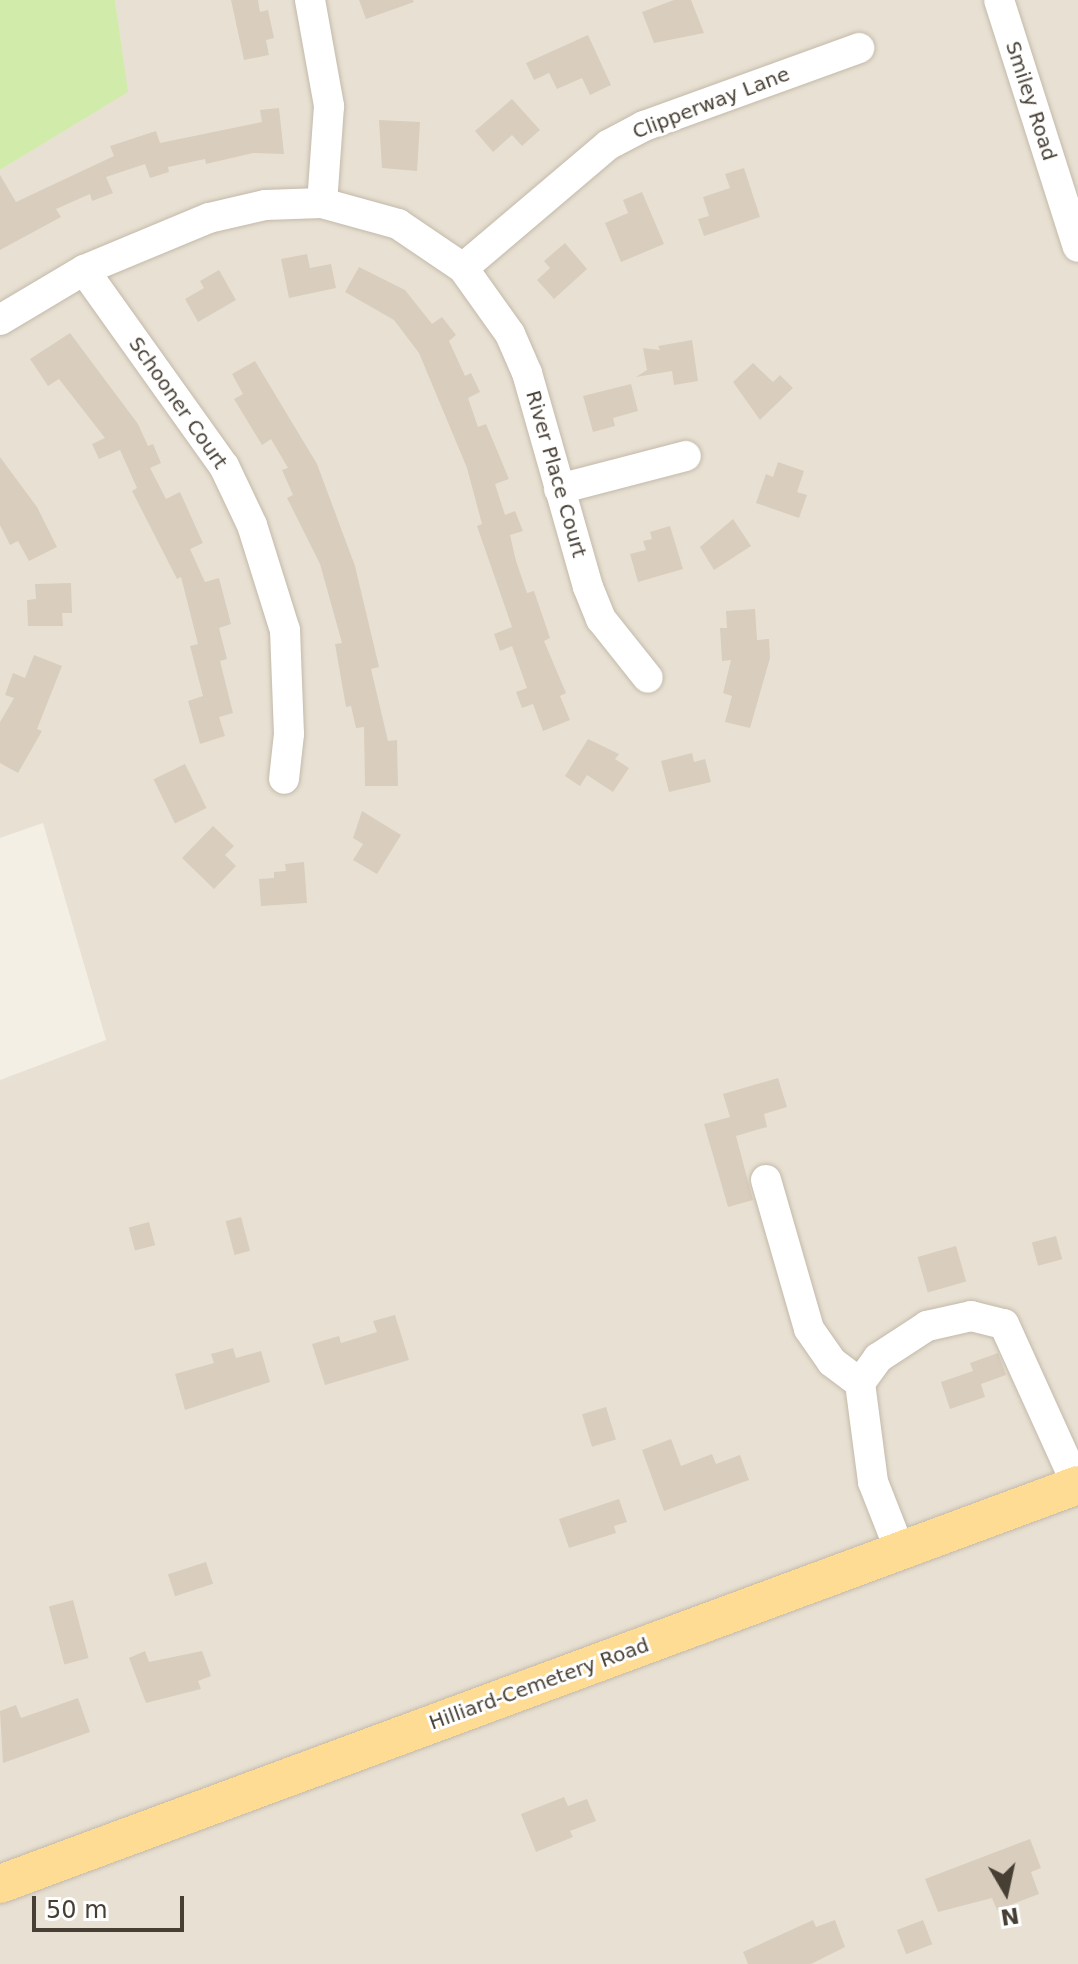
<!DOCTYPE html>
<style>
body{margin:0}
#map{position:relative;width:1078px;height:1964px;overflow:hidden;background:#f4efe5;font-family:"DejaVu Sans",sans-serif}
div>[style]{position:absolute}
.residential>*{inset:0;background:#e8e1d3}
.green>*{inset:0;background:#d1ebab}
.building>*{inset:0;background:#d9cdbd;transform-origin:0 0}
.roads{filter:drop-shadow(0 0 2px #c3b9aa) drop-shadow(0 0 2px #c3b9aa)}
.minor>*{height:30px;margin:-15px;padding:0 15px;transform-origin:15px;border-radius:15px;background:#fff}
.major>*{height:38px;margin:-19px;padding:0 19px;transform-origin:19px;border-radius:19px;background:#ffdc93}
span{translate:-50% -50%;white-space:nowrap;text-align:center;line-height:1.15;-webkit-text-stroke:6px #fff;paint-order:stroke}
.street-label{font-size:20px;color:#473f34}
.north{position:absolute;left:966px;top:1852px;width:80px;height:80px;-webkit-text-stroke:6px #fff;paint-order:stroke;rotate:171deg;font-size:22px;font-weight:700;line-height:32px;text-align:center;color:#473f34}
.north::after{content:'';display:block;margin:auto;width:28px;height:36px;background:#473f34;clip-path:polygon(50% 0,100% 100%,50% 72%,0 100%)}
.scale{position:absolute;left:32px;top:1896px;width:152px;height:36px;box-sizing:border-box;border:4px solid #473f34;border-top:0;padding-left:10px;font-size:24px;line-height:28px;white-space:nowrap;color:#473f34;-webkit-text-stroke:6px #fff;paint-order:stroke}
</style>
<div id="map">
<div class="residential">
<div style="clip-path:polygon(115px 0,1078px 0,1078px 1964px,0 1964px,0 1080px,106px 1040px,43px 823px,0 838px,0 170px,127px 92px)"></div>
</div>
<div class="green">
<div style="clip-path:polygon(0 0,115px 0,128px 92px,0 170px)"></div>
</div>
<div class="building">
<div style="clip-path:polygon(231px 0,258px 0,260px 12px,268px 10px,274px 38px,266px 40px,269px 55px,244px 60px)"></div>
<div style="clip-path:polygon(359px 0,413px 0,414px 2px,366px 19px)"></div>
<div style="clip-path:polygon(674px 0,691px 0,704px 33px,654px 43px,642px 12px)"></div>
<div style="clip-path:polygon(588px 35px,611px 85px,590px 95px,582px 78px,557px 89px,549px 73px,534px 80px,526px 63px)"></div>
<div style="clip-path:polygon(512px 99px,540px 130px,522px 146px,512px 135px,493px 152px,475px 131px)"></div>
<div style="clip-path:polygon(279px 108px,284px 154px,253px 153px,206px 164px,205px 159px,168px 167px,169px 172px,150px 178px,145px 164px,106px 177px,113px 193px,92px 201px,90px 194px,56px 209px,61px 217px,0 250px,0 175px,16px 202px,114px 156px,110px 146px,156px 131px,160px 143px,262px 122px,260px 110px)"></div>
<div style="clip-path:polygon(379px 120px,420px 122px,417px 171px,382px 168px)"></div>
<div style="clip-path:polygon(744px 168px,760px 217px,704px 236px,698px 219px,709px 216px,703px 197px,730px 188px,725px 174px)"></div>
<div style="clip-path:polygon(642px 192px,664px 244px,621px 262px,605px 223px,628px 213px,623px 200px)"></div>
<div style="clip-path:polygon(565px 243px,587px 269px,554px 299px,537px 280px,550px 268px,544px 261px)"></div>
<div style="clip-path:polygon(307px 254px,310px 268px,331px 264px,336px 288px,289px 298px,281px 259px)"></div>
<div style="clip-path:polygon(359px 267px,405px 290px,432px 324px,442px 317px,456px 335px,449px 341px,465px 376px,471px 373px,480px 392px,468px 398px,478px 427px,486px 424px,509px 479px,495px 484px,505px 515px,515px 511px,523px 531px,510px 535px,516px 561px,527px 593px,534px 591px,550px 638px,544px 641px,566px 693px,560px 696px,570px 720px,543px 731px,533px 704px,522px 708px,516px 692px,527px 688px,512px 646px,500px 651px,494px 634px,512px 627px,477px 526px,482px 524px,467px 468px,419px 353px,394px 320px,345px 292px)"></div>
<div style="clip-path:polygon(219px 270px,236px 300px,198px 322px,185px 299px,204px 288px,200px 281px)"></div>
<div style="clip-path:polygon(70px 333px,138px 424px,148px 446px,153px 444px,161px 463px,150px 468px,166px 499px,180px 492px,203px 543px,190px 549px,205px 582px,219px 578px,231px 624px,219px 628px,227px 659px,220px 661px,233px 713px,219px 717px,225px 736px,200px 744px,188px 701px,203px 696px,190px 646px,198px 644px,181px 577px,177px 579px,132px 491px,137px 488px,120px 450px,99px 459px,92px 444px,105px 438px,59px 379px,48px 386px,30px 359px)"></div>
<div style="clip-path:polygon(692px 340px,698px 381px,674px 385px,672px 371px,636px 377px,647px 370px,643px 348px,660px 350px,658px 346px)"></div>
<div style="clip-path:polygon(255px 361px,317px 464px,355px 566px,379px 667px,371px 669px,388px 741px,397px 740px,398px 786px,365px 786px,364px 727px,356px 728px,351px 706px,346px 707px,335px 644px,342px 643px,320px 564px,287px 498px,293px 495px,282px 470px,288px 468px,271px 439px,262px 445px,234px 399px,243px 394px,232px 374px)"></div>
<div style="clip-path:polygon(753px 363px,773px 382px,780px 375px,793px 388px,760px 420px,733px 382px)"></div>
<div style="clip-path:polygon(631px 384px,638px 411px,613px 418px,615px 426px,593px 432px,583px 396px)"></div>
<div style="clip-path:polygon(0 457px,37px 507px,57px 547px,29px 561px,18px 541px,10px 545px,0 525px)"></div>
<div style="clip-path:polygon(778px 462px,804px 471px,797px 492px,807px 495px,799px 518px,756px 503px,766px 474px,773px 477px)"></div>
<div style="clip-path:polygon(733px 519px,751px 546px,714px 570px,700px 547px)"></div>
<div style="clip-path:polygon(670px 526px,683px 569px,638px 582px,630px 554px,646px 550px,643px 541px,652px 539px,650px 532px)"></div>
<div style="clip-path:polygon(71px 583px,72px 613px,62px 613px,63px 626px,28px 626px,27px 600px,36px 599px,35px 584px)"></div>
<div style="clip-path:polygon(755px 609px,757px 640px,769px 639px,770px 658px,750px 728px,725px 722px,732px 696px,723px 693px,731px 660px,722px 661px,720px 628px,727px 628px,726px 611px)"></div>
<div style="clip-path:polygon(34px 655px,62px 666px,37px 729px,42px 731px,18px 773px,0 763px,0 722px,14px 698px,5px 695px,13px 673px,25px 678px)"></div>
<div style="clip-path:polygon(588px 739px,619px 754px,615px 759px,629px 768px,613px 792px,587px 775px,580px 786px,565px 776px)"></div>
<div style="clip-path:polygon(692px 753px,694px 762px,705px 759px,711px 782px,669px 792px,661px 761px)"></div>
<div style="left:185px;top:764px;width:49px;height:35px;rotate:64deg"></div>
<div style="clip-path:polygon(362px 811px,401px 835px,377px 874px,353px 860px,363px 844px,353px 838px)"></div>
<div style="clip-path:polygon(213px 826px,234px 846px,225px 855px,236px 866px,214px 889px,182px 858px)"></div>
<div style="clip-path:polygon(304px 862px,307px 903px,261px 906px,259px 879px,274px 878px,274px 872px,286px 871px,285px 864px)"></div>
<div style="clip-path:polygon(778px 1078px,787px 1107px,764px 1114px,767px 1127px,736px 1136px,753px 1200px,728px 1207px,704px 1124px,730px 1117px,723px 1094px)"></div>
<div style="left:241px;top:1217px;width:35px;height:16px;rotate:75deg"></div>
<div style="left:149px;top:1222px;width:24px;height:21px;rotate:75deg"></div>
<div style="left:1056px;top:1236px;width:24px;height:25px;rotate:75deg"></div>
<div style="left:956px;top:1246px;width:37px;height:40px;rotate:74deg"></div>
<div style="clip-path:polygon(395px 1315px,409px 1360px,325px 1385px,312px 1344px,339px 1336px,341px 1343px,377px 1332px,373px 1321px)"></div>
<div style="clip-path:polygon(233px 1348px,236px 1358px,261px 1351px,270px 1382px,185px 1410px,175px 1374px,214px 1363px,211px 1354px)"></div>
<div style="clip-path:polygon(998px 1353px,1006px 1375px,981px 1384px,985px 1397px,950px 1409px,941px 1382px,973px 1371px,970px 1363px)"></div>
<div style="left:606px;top:1407px;width:34px;height:25px;rotate:73deg"></div>
<div style="clip-path:polygon(671px 1439px,681px 1466px,712px 1454px,716px 1464px,740px 1455px,749px 1480px,664px 1511px,642px 1450px)"></div>
<div style="clip-path:polygon(619px 1499px,627px 1522px,614px 1526px,616px 1533px,569px 1548px,559px 1519px)"></div>
<div style="left:206px;top:1562px;width:23px;height:40px;rotate:72deg"></div>
<div style="left:73px;top:1600px;width:60px;height:25px;rotate:75deg"></div>
<div style="clip-path:polygon(145px 1651px,149px 1662px,202px 1651px,211px 1676px,198px 1681px,201px 1689px,146px 1703px,129px 1658px)"></div>
<div style="clip-path:polygon(78px 1698px,90px 1732px,3px 1763px,0 1711px,16px 1705px,21px 1718px)"></div>
<div style="clip-path:polygon(564px 1797px,568px 1806px,587px 1799px,596px 1821px,570px 1831px,573px 1837px,536px 1852px,521px 1814px)"></div>
<div style="clip-path:polygon(1030px 1839px,1041px 1868px,1031px 1872px,1039px 1894px,997px 1910px,992px 1898px,938px 1912px,925px 1879px)"></div>
<div style="clip-path:polygon(813px 1920px,816px 1927px,835px 1920px,845px 1947px,811px 1964px,748px 1964px,743px 1952px)"></div>
<div style="left:923px;top:1920px;width:26px;height:28px;rotate:69deg"></div>
</div>
<div class="roads">
<div class="minor">
<div style="left:310px;top:0;width:108px;rotate:79.8deg"></div>
<div style="left:329px;top:106px;width:97px;rotate:94.1deg"></div>
<div style="left:999px;top:0;width:259px;rotate:72.3deg"></div>
<div style="left:463px;top:268px;width:190px;rotate:-40.3deg"></div>
<div style="left:608px;top:145px;width:41px;rotate:-27.8deg"></div>
<div style="left:644px;top:126px;width:229px;rotate:-19.9deg"></div>
<div style="left:84px;top:270px;width:241px;rotate:54.5deg"></div>
<div style="left:224px;top:466px;width:65px;rotate:64.6deg"></div>
<div style="left:252px;top:525px;width:110px;rotate:72.6deg"></div>
<div style="left:285px;top:630px;width:104px;rotate:87.8deg"></div>
<div style="left:289px;top:734px;width:45px;rotate:96.3deg"></div>
<div style="left:0;top:320px;width:98px;rotate:-30.8deg"></div>
<div style="left:84px;top:270px;width:135px;rotate:-22.6deg"></div>
<div style="left:209px;top:218px;width:57px;rotate:-13.1deg"></div>
<div style="left:265px;top:205px;width:57px;rotate:-2deg"></div>
<div style="left:322px;top:203px;width:79px;rotate:15.4deg"></div>
<div style="left:398px;top:224px;width:78px;rotate:34.1deg"></div>
<div style="left:463px;top:268px;width:81px;rotate:54.5deg"></div>
<div style="left:510px;top:334px;width:43px;rotate:66.4deg"></div>
<div style="left:527px;top:373px;width:223px;rotate:74.1deg"></div>
<div style="left:588px;top:587px;width:35px;rotate:68deg"></div>
<div style="left:601px;top:619px;width:75px;rotate:51.5deg"></div>
<div style="left:559px;top:489px;width:131px;rotate:-14.6deg"></div>
<div style="left:766px;top:1180px;width:155px;rotate:73.9deg"></div>
<div style="left:809px;top:1329px;width:40px;rotate:55.1deg"></div>
<div style="left:832px;top:1362px;width:35px;rotate:37deg"></div>
<div style="left:860px;top:1383px;width:100px;rotate:82.5deg"></div>
<div style="left:873px;top:1482px;width:74px;rotate:68.6deg"></div>
<div style="left:860px;top:1383px;width:31px;rotate:-54deg"></div>
<div style="left:878px;top:1358px;width:59px;rotate:-33.1deg"></div>
<div style="left:927px;top:1326px;width:45px;rotate:-12.8deg"></div>
<div style="left:971px;top:1316px;width:34px;rotate:14deg"></div>
<div style="left:1004px;top:1324px;width:177px;rotate:65.6deg"></div>
</div>
<div class="major">
<div style="left:0;top:1884px;width:1149px;rotate:-20.31deg"></div>
</div>
</div>
<div class="street-label">
<span style="left:1031px;top:101px;rotate:72deg">Smiley Road</span>
<span style="left:711px;top:103px;rotate:-21deg">Clipperway Lane</span>
<span style="left:178px;top:403px;rotate:55deg">Schooner Court</span>
<span style="left:556px;top:474px;rotate:74deg">River Place Court</span>
<span style="left:539px;top:1684px;rotate:-20deg">Hilliard-Cemetery Road</span>
</div>
<div class="north">N</div>
<div class="scale">50 m</div>
</div>
